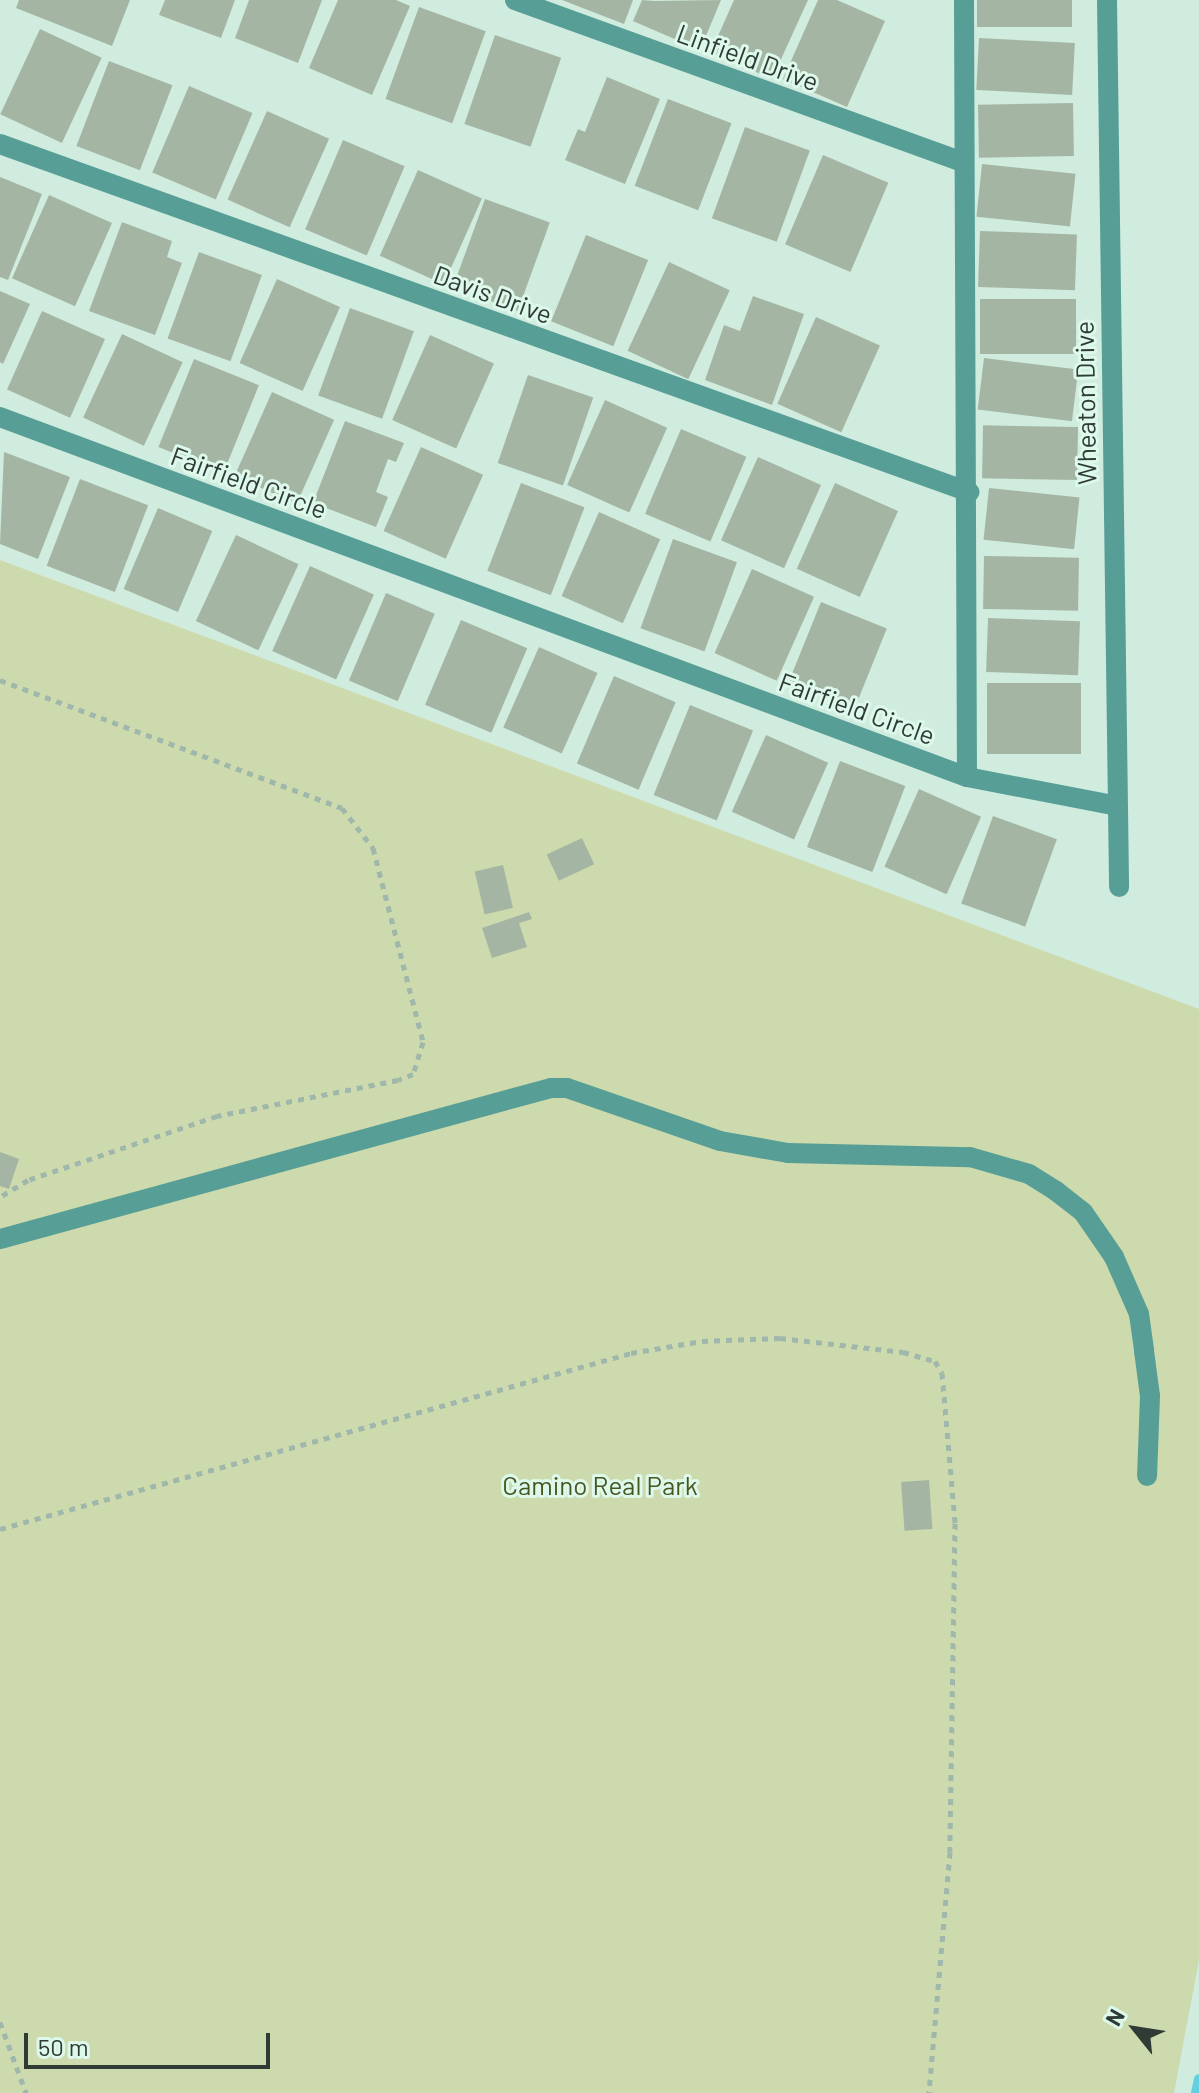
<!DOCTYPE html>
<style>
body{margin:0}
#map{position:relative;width:1199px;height:2093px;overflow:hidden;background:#d0ecde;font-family:Barlow,sans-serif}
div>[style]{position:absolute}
.green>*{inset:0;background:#cddaad}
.stream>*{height:10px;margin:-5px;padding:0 5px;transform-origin:5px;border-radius:5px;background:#62d0df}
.building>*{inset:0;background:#a4b6a3;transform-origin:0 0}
.path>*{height:5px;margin-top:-2.5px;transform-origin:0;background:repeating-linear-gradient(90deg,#a0b7ab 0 6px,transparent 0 12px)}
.minor>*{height:20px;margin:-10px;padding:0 10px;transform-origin:10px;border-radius:10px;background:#579e96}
span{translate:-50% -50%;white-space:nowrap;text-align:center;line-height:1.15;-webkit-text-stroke:6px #ddf9eb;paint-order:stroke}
.street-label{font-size:26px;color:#303b35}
.park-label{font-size:26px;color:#495620}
.north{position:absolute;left:1095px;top:1989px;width:80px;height:80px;-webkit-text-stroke:6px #ddf9eb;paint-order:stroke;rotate:300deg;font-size:22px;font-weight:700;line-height:32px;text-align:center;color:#303b35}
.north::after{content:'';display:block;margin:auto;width:28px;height:36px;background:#303b35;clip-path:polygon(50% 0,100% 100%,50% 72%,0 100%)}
.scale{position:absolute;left:24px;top:2033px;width:246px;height:36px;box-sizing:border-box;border:4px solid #303b35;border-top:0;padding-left:10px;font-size:24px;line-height:28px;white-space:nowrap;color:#303b35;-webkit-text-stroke:6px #ddf9eb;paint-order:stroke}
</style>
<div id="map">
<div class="green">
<div style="clip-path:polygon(0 560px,1199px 1009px,1199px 1960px,1174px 2093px,0 2093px)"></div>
</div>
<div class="stream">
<div style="left:1196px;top:2093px;width:14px;rotate:-78deg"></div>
</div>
<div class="building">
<div style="clip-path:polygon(19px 0,130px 0,112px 46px,16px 8px)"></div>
<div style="clip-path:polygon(165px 0,235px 0,221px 38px,159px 15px)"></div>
<div style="clip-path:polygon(249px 0,322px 0,298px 63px,235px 38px)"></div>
<div style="clip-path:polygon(338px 0,396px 0,410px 6px,372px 95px,309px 68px)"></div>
<div style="clip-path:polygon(562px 0,633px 0,624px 24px)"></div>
<div style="clip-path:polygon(642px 0,654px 1px,721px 0,700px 50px,633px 21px)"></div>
<div style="clip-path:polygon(734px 0,808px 0,772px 79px,711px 52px)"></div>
<div style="clip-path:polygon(818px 0,837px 0,885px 21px,847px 107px,783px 79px)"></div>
<div style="left:977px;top:0;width:95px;height:27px"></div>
<div style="left:419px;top:7px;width:71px;height:98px;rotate:20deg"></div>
<div style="left:40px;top:29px;width:68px;height:94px;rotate:25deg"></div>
<div style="left:495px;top:35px;width:70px;height:94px;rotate:19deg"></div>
<div style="left:979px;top:38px;width:96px;height:52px;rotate:3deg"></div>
<div style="left:109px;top:61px;width:68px;height:91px;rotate:21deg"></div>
<div style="clip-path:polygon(607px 77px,660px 99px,625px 184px,565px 160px,578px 129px,585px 132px)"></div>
<div style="left:189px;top:86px;width:69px;height:94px;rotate:23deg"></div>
<div style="left:668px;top:99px;width:68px;height:93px;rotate:21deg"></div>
<div style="left:1073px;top:103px;width:53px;height:95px;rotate:89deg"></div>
<div style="left:267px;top:111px;width:68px;height:97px;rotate:24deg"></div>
<div style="left:745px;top:127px;width:69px;height:97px;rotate:20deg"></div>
<div style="left:343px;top:140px;width:67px;height:97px;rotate:23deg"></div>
<div style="left:823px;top:155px;width:71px;height:97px;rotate:23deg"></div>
<div style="left:982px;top:164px;width:94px;height:53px;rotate:6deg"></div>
<div style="left:418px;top:170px;width:70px;height:94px;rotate:24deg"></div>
<div style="clip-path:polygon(0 177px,42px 194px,8px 280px,0 277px)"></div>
<div style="left:49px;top:195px;width:69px;height:91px;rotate:24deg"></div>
<div style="left:485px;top:199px;width:69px;height:94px;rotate:20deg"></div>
<div style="clip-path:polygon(122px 222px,172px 241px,167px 257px,182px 263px,155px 335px,89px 311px)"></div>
<div style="left:980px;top:231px;width:97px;height:56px;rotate:2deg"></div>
<div style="left:586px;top:235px;width:67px;height:93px;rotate:22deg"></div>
<div style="left:199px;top:252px;width:67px;height:92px;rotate:20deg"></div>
<div style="left:669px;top:262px;width:67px;height:98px;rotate:25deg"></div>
<div style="left:277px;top:279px;width:69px;height:92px;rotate:24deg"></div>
<div style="clip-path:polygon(0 291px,30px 304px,3px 364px,0 362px)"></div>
<div style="clip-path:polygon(753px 296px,804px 314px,772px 405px,705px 380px,724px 325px,740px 331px)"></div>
<div style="left:980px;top:299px;width:96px;height:55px"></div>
<div style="left:350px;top:308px;width:68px;height:93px;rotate:20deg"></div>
<div style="left:42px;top:311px;width:69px;height:86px;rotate:24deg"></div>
<div style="left:816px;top:317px;width:70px;height:95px;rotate:24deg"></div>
<div style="left:122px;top:334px;width:67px;height:92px;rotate:25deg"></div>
<div style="left:430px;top:335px;width:70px;height:93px;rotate:24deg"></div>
<div style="left:984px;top:358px;width:95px;height:52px;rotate:7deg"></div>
<div style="left:194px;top:359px;width:70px;height:95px;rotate:22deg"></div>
<div style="left:528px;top:375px;width:69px;height:93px;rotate:19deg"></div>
<div style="left:272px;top:392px;width:68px;height:92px;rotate:24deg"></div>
<div style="left:605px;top:400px;width:68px;height:93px;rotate:24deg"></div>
<div style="clip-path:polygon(345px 421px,404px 443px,396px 462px,388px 459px,376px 492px,388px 497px,376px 527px,313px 503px)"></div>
<div style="left:1078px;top:427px;width:53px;height:95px;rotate:91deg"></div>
<div style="left:681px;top:429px;width:71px;height:92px;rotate:23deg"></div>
<div style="left:421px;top:447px;width:68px;height:92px;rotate:24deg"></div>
<div style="clip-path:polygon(4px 452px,70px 477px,38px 559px,0 544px)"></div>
<div style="left:758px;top:457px;width:69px;height:91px;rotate:24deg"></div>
<div style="left:80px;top:479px;width:73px;height:93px;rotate:21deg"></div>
<div style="left:521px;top:483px;width:68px;height:94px;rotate:21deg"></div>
<div style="left:835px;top:483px;width:69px;height:94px;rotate:24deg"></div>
<div style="left:989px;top:488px;width:91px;height:52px;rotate:6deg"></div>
<div style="left:158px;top:508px;width:59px;height:88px;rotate:23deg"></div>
<div style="left:599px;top:512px;width:67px;height:92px;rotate:24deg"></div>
<div style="left:236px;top:535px;width:69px;height:95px;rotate:25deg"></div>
<div style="left:673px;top:539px;width:68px;height:95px;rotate:20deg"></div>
<div style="left:984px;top:556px;width:95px;height:53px;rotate:1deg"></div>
<div style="left:310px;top:566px;width:70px;height:93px;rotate:24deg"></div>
<div style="left:752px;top:569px;width:68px;height:92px;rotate:24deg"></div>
<div style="left:386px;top:593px;width:53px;height:95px;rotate:23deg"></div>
<div style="left:821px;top:602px;width:71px;height:85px;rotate:22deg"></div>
<div style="left:988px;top:618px;width:92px;height:54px;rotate:2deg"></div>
<div style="left:461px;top:620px;width:72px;height:92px;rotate:23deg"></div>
<div style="left:539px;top:647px;width:64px;height:88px;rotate:24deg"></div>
<div style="left:614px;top:676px;width:67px;height:95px;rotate:23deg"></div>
<div style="left:987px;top:683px;width:94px;height:71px"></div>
<div style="left:690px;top:705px;width:68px;height:97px;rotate:22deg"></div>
<div style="left:766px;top:735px;width:68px;height:84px;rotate:24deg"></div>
<div style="left:840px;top:761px;width:70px;height:92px;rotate:21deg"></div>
<div style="left:919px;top:789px;width:68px;height:85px;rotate:24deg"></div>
<div style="left:993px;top:816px;width:68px;height:93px;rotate:20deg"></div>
<div style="left:582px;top:838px;width:29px;height:39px;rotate:65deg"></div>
<div style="left:503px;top:865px;width:44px;height:29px;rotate:77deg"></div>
<div style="clip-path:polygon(529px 912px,532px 919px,519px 923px,527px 947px,492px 958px,482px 928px)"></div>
<div style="clip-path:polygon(0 1152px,19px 1159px,9px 1189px,0 1186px)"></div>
<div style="left:929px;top:1480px;width:49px;height:28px;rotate:86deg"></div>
</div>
<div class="path">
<div style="left:0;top:680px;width:365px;rotate:20.5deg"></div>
<div style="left:342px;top:808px;width:51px;rotate:52.2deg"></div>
<div style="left:373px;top:848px;width:200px;rotate:75.5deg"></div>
<div style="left:423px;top:1042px;width:34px;rotate:107deg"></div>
<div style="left:413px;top:1074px;width:16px;rotate:158deg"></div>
<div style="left:398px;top:1080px;width:185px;rotate:168.8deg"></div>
<div style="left:217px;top:1116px;width:200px;rotate:161.3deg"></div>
<div style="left:28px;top:1180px;width:33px;rotate:149deg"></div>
<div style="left:0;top:1529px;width:655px;rotate:-15.58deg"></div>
<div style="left:631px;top:1353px;width:72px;rotate:-9.6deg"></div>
<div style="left:702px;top:1341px;width:78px;rotate:-2.2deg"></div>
<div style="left:780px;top:1338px;width:124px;rotate:6.5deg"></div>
<div style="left:903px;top:1352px;width:33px;rotate:16deg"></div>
<div style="left:935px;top:1361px;width:14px;rotate:60deg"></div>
<div style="left:942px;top:1373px;width:151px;rotate:85deg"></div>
<div style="left:955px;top:1523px;width:329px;rotate:90.9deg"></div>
<div style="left:950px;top:1852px;width:242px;rotate:95deg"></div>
<div style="left:0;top:2022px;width:76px;rotate:69.9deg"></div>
</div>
<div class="minor">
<div style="left:515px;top:0;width:476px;rotate:19.9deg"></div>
<div style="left:964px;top:0;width:777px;rotate:89.78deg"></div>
<div style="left:1107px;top:0;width:887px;rotate:89.22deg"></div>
<div style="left:0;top:144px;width:1030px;rotate:19.75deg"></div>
<div style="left:0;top:417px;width:1032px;rotate:20.42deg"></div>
<div style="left:967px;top:777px;width:153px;rotate:10.9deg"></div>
<div style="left:0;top:1239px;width:571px;rotate:-15.33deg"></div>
<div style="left:551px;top:1088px;width:16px"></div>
<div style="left:567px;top:1088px;width:162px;rotate:19.1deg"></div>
<div style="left:720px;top:1141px;width:69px;rotate:10deg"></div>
<div style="left:788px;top:1153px;width:182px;rotate:1.3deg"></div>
<div style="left:970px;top:1157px;width:61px;rotate:16.1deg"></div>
<div style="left:1029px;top:1174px;width:32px;rotate:32deg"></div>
<div style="left:1056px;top:1191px;width:34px;rotate:38deg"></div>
<div style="left:1083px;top:1212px;width:55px;rotate:55.4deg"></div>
<div style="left:1114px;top:1257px;width:62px;rotate:66.3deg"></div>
<div style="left:1139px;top:1314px;width:37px;rotate:82deg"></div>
<div style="left:1144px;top:1351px;width:45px;rotate:82.4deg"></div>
<div style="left:1150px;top:1396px;width:80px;rotate:92.1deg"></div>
</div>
<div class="street-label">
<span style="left:748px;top:57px;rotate:20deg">Linfield Drive</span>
<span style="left:493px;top:294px;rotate:20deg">Davis Drive</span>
<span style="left:1085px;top:403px;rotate:-91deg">Wheaton Drive</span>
<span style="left:249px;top:482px;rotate:20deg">Fairfield Circle</span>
<span style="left:857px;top:708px;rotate:20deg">Fairfield Circle</span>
</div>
<div class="park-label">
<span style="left:600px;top:1485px">Camino Real Park</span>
</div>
<div class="north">N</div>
<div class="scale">50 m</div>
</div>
